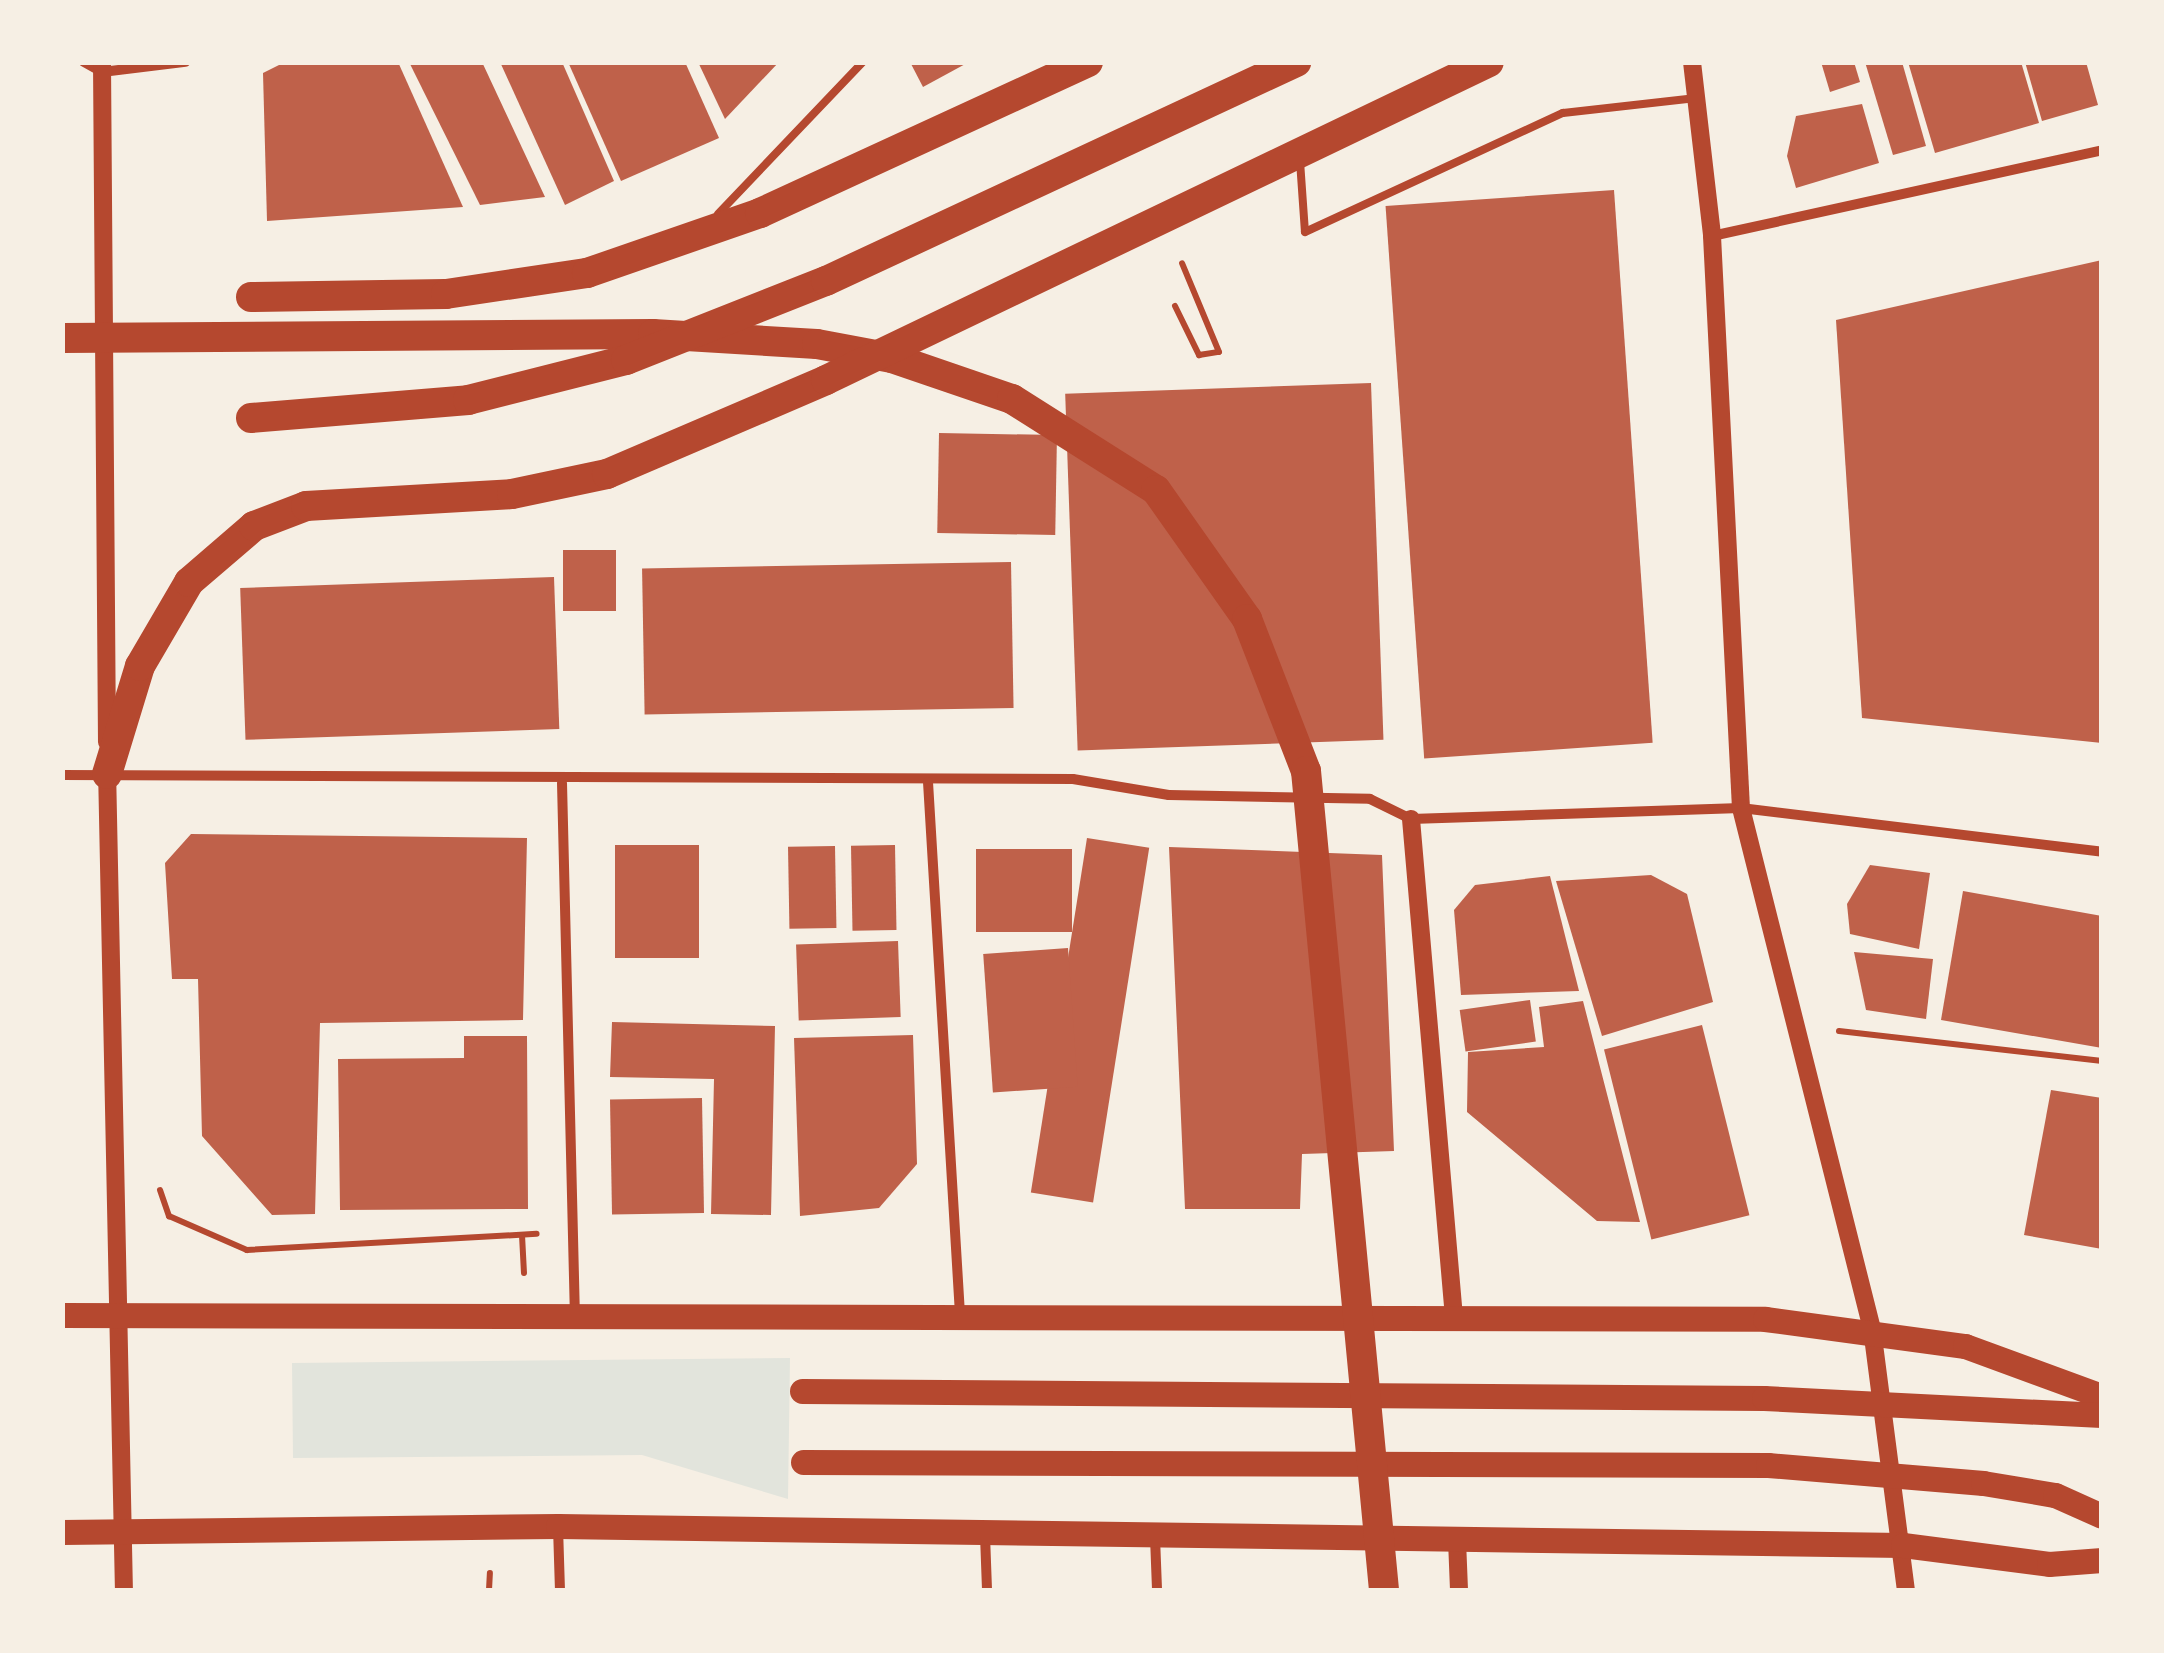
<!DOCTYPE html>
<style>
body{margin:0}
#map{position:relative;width:2164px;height:1653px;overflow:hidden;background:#f6efe4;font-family:"Noto Sans",sans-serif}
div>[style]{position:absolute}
.green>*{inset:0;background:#e2e4dc}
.building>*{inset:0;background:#bf614a;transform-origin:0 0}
.path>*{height:6px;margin:-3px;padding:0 3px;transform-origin:3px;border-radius:3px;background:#b5482f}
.service>*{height:8px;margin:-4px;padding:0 4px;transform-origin:4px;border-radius:4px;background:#b5482f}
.minor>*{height:10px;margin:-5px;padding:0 5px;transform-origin:5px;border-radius:5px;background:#b5482f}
.tertiary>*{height:18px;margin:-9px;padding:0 9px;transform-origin:9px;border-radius:9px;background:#b5482f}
.primary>*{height:25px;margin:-12.5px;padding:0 12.5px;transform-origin:12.5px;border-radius:12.5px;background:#b5482f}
.motorway>*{height:30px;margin:-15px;padding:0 15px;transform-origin:15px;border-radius:15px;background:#b5482f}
span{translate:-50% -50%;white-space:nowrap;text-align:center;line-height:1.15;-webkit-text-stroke:8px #f6efe4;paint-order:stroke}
.frame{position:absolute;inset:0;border:65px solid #f6efe4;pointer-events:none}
</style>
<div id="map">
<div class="green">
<div style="clip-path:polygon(790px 1358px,788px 1499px,642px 1455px,293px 1458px,292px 1363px)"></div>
</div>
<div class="building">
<div style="clip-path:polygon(285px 62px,398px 62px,463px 207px,267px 221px,263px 73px)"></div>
<div style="clip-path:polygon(409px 62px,482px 62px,545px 197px,480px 205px)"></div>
<div style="clip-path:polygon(500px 62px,562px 62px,614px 181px,565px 205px)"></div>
<div style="clip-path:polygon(568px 62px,685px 62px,719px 138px,621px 181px)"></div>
<div style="clip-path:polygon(698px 62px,779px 62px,725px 119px)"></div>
<div style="clip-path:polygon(910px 62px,969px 62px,923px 87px)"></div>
<div style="clip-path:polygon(1821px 62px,1854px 62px,1860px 82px,1830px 92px)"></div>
<div style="clip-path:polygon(1865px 62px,1902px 62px,1926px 146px,1893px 155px)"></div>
<div style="clip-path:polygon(1908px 62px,2021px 62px,2039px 123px,1935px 153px)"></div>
<div style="clip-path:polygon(2025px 62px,2086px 62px,2098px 105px,2042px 121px)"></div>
<div style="clip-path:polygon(1862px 104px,1879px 163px,1796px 188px,1787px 156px,1796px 116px)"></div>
<div style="left:1614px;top:190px;width:554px;height:229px;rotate:86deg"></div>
<div style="clip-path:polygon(2102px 260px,2102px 743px,1862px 718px,1836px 320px)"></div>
<div style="left:1371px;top:383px;width:357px;height:306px;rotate:88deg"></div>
<div style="left:939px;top:433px;width:118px;height:100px;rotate:1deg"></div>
<div style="left:616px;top:550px;width:61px;height:53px;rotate:90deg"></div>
<div style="left:1011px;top:562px;width:146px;height:369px;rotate:89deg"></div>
<div style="left:554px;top:577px;width:152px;height:314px;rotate:88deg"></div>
<div style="clip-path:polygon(191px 834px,527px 838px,523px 1020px,320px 1023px,315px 1214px,272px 1215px,202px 1136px,198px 979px,172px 979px,165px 863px)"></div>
<div style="left:1087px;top:838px;width:63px;height:359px;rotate:9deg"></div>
<div style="left:615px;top:845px;width:84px;height:113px"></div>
<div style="left:895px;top:845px;width:85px;height:44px;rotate:89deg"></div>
<div style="left:835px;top:846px;width:82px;height:47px;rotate:89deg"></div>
<div style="clip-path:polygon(1169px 847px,1382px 855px,1394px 1151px,1302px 1154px,1300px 1209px,1185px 1209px)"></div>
<div style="left:1072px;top:849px;width:83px;height:96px;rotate:90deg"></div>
<div style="clip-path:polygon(1870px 865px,1930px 873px,1919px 949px,1850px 934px,1847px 904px)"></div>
<div style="clip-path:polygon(1651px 875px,1687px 894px,1713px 1002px,1602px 1036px,1556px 881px)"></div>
<div style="clip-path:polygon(1550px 876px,1579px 991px,1461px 995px,1454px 910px,1475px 885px)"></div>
<div style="clip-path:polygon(1963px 891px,2102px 916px,2102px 1048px,1941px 1020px)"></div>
<div style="left:898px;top:941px;width:76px;height:102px;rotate:88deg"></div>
<div style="left:1068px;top:948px;width:139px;height:85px;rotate:86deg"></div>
<div style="clip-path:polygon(1854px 952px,1933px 959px,1926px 1019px,1866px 1010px)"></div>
<div style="left:1530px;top:1000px;width:42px;height:71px;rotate:82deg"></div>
<div style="clip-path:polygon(1583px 1001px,1640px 1222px,1597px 1221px,1467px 1112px,1468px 1052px,1544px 1047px,1539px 1007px)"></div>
<div style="clip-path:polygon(612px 1022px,775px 1026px,771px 1215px,711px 1214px,714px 1079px,610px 1077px)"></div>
<div style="left:1702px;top:1025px;width:196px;height:101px;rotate:76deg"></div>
<div style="clip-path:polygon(913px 1035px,917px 1164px,879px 1208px,800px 1216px,794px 1038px)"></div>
<div style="clip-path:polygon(464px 1036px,527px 1036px,528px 1209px,340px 1210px,338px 1059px,464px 1058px)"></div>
<div style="clip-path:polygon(2051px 1090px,2102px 1098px,2102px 1249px,2024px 1235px)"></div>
<div style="left:702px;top:1098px;width:115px;height:92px;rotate:89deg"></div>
</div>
<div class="path">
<div style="left:1175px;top:306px;width:55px;rotate:63.9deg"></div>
<div style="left:1199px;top:355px;width:20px;rotate:-9deg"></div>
<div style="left:1219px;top:352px;width:96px;rotate:-112.6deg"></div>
<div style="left:1839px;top:1031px;width:265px;rotate:6.5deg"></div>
<div style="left:160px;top:1190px;width:28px;rotate:71deg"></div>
<div style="left:169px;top:1216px;width:85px;rotate:23.6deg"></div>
<div style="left:247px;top:1250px;width:290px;rotate:-3.2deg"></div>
<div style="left:522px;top:1235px;width:38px;rotate:87deg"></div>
<div style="left:489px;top:1590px;width:17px;rotate:-87deg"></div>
</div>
<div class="service">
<div style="left:1300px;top:161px;width:71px;rotate:86deg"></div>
<div style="left:1305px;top:232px;width:284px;rotate:-24.8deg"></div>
<div style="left:1563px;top:113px;width:134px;rotate:-6.4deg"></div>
<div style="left:718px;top:214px;width:210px;rotate:-46.4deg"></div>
</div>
<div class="minor">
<div style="left:84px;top:62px;width:21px;rotate:29deg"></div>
<div style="left:102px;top:72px;width:84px;rotate:-6.9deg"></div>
<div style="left:1712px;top:236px;width:399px;rotate:-12.4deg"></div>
<div style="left:62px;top:775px;width:1011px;rotate:0.23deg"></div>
<div style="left:1073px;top:779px;width:97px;rotate:9.5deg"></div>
<div style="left:1169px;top:795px;width:201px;rotate:1.1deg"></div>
<div style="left:1370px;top:799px;width:46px;rotate:26deg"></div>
<div style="left:1411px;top:819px;width:330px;rotate:-1.9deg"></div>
<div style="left:1741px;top:808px;width:364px;rotate:6.9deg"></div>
<div style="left:928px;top:782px;width:533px;rotate:86.56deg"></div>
<div style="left:562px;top:783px;width:534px;rotate:88.61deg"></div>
<div style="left:558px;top:1527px;width:63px;rotate:88.2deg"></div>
<div style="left:985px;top:1535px;width:55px;rotate:87.9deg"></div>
<div style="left:1155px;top:1537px;width:53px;rotate:87.8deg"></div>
</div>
<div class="tertiary">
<div style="left:102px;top:62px;width:680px;rotate:89.58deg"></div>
<div style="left:1692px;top:62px;width:175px;rotate:83.4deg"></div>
<div style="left:1712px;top:236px;width:573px;rotate:87.1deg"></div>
<div style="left:1741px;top:808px;width:537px;rotate:75.89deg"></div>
<div style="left:1872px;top:1329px;width:263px;rotate:82.6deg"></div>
<div style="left:107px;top:768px;width:822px;rotate:88.82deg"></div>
<div style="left:1411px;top:819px;width:501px;rotate:85.07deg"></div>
<div style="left:1457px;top:1540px;width:50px;rotate:87.7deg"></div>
</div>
<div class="primary">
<div style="left:62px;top:1315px;width:1703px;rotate:0.13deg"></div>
<div style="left:1765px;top:1319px;width:202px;rotate:7.7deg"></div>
<div style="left:1965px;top:1346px;width:146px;rotate:20.1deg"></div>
<div style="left:802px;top:1391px;width:962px;rotate:0.42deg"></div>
<div style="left:1764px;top:1398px;width:338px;rotate:2.9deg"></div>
<div style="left:803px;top:1462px;width:965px;rotate:0.18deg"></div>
<div style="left:1768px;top:1465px;width:216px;rotate:4.8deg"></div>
<div style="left:1983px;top:1483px;width:73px;rotate:9.5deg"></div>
<div style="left:2055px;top:1495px;width:51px;rotate:24.1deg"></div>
<div style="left:62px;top:1532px;width:496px;rotate:-0.7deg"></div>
<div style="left:558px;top:1526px;width:1345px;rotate:0.81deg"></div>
<div style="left:1903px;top:1545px;width:147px;rotate:7.4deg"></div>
<div style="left:2049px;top:1564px;width:53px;rotate:-4.3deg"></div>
</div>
<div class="motorway">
<div style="left:251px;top:297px;width:195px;rotate:-0.9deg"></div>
<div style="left:446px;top:294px;width:143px;rotate:-8.5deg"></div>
<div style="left:587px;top:273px;width:183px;rotate:-19.1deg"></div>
<div style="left:760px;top:213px;width:361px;rotate:-24.7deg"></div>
<div style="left:62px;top:338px;width:591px;rotate:-0.39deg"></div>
<div style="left:653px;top:334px;width:164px;rotate:3.5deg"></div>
<div style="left:817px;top:344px;width:76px;rotate:10.6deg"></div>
<div style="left:892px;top:358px;width:127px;rotate:18.9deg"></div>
<div style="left:1012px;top:399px;width:170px;rotate:32.3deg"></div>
<div style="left:1156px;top:490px;width:158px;rotate:54.8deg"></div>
<div style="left:1247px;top:619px;width:163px;rotate:68.8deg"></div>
<div style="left:1306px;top:771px;width:823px;rotate:84.56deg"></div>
<div style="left:251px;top:418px;width:218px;rotate:-4.7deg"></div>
<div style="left:468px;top:400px;width:163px;rotate:-14.2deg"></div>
<div style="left:626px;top:360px;width:215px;rotate:-21.6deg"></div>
<div style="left:826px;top:281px;width:519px;rotate:-24.98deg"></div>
<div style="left:107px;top:774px;width:113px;rotate:-73deg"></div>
<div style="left:140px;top:666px;width:97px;rotate:-59.7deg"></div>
<div style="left:189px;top:582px;width:86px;rotate:-40.7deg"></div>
<div style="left:254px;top:526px;width:56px;rotate:-21deg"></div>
<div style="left:306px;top:506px;width:206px;rotate:-3.3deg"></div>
<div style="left:512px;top:494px;width:97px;rotate:-11.9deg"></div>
<div style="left:607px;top:474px;width:238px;rotate:-23.2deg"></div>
<div style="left:826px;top:380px;width:735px;rotate:-25.62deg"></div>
</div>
<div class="frame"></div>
</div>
